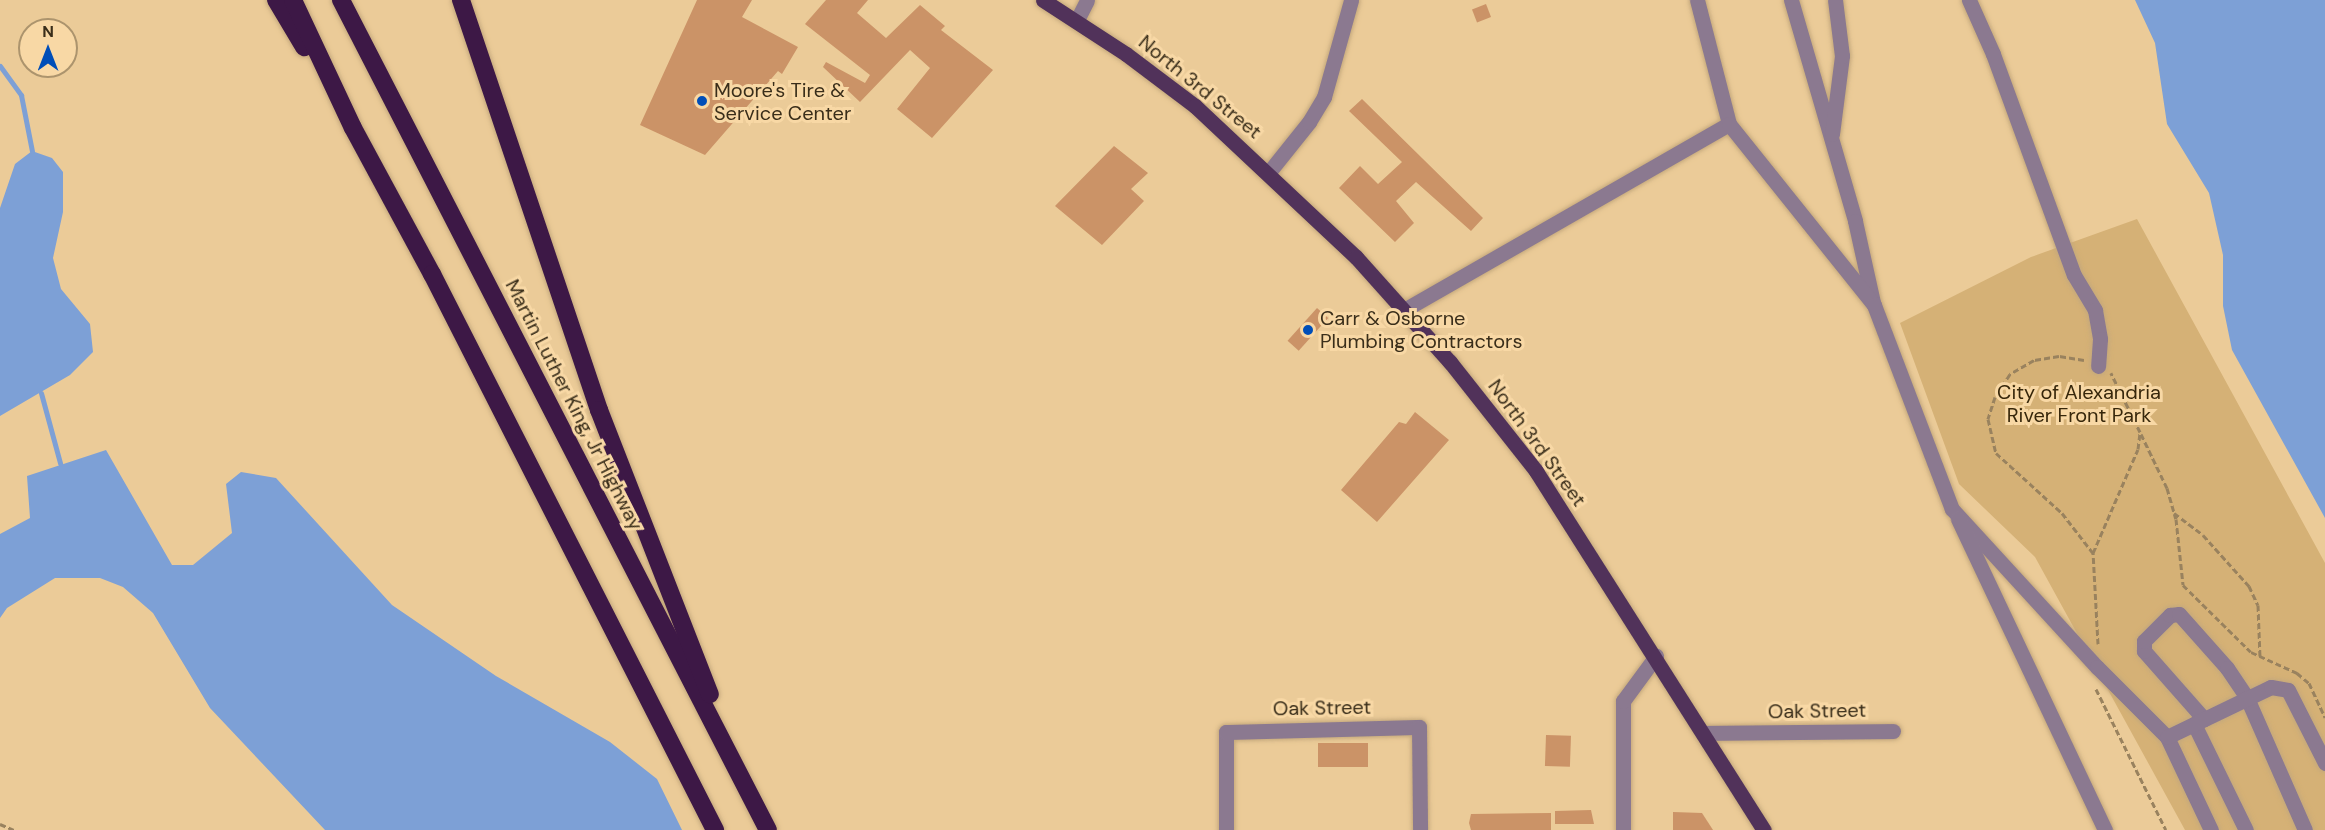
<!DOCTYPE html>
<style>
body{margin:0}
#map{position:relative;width:2325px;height:830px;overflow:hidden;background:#ebcb98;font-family:"DM Sans",sans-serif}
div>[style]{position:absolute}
.green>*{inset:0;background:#d5b176}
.water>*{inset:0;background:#7da0d6}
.stream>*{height:5px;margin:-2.5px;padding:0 2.5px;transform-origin:2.5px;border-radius:2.5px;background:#7da0d6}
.building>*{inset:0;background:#cb9367;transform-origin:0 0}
.path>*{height:3px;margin-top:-1.5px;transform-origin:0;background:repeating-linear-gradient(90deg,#99825e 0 6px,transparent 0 9px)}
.roads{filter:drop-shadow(0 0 2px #c4a87c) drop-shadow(0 0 2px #c4a87c)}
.minor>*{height:15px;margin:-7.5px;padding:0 7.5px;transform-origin:7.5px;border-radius:7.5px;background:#8b7990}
.major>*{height:15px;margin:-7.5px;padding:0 7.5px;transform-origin:7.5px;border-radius:7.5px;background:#51325a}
.highway>*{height:18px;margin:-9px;padding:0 9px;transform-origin:9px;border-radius:9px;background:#3d1846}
.dots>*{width:16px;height:16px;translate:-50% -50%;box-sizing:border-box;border:3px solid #f8d8a5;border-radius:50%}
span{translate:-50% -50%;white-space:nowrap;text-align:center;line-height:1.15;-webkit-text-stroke:6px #f8d8a5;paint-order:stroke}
.street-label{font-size:20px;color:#3a2e1a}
.poi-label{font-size:20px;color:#3a2e1a}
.left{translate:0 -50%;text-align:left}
.park-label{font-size:20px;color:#37270b}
.north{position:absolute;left:18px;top:18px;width:60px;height:60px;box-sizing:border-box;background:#f8d8a5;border:2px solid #ac946d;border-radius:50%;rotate:0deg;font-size:16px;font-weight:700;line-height:24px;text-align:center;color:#3a2e1a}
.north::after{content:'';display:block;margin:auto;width:21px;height:27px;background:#004eb8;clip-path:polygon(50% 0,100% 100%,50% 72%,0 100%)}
</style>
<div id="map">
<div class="green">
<div style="clip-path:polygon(2137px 219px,2325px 563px,2325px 830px,2185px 830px,2035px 557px,1959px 484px,1900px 323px,2031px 257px)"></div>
</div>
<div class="water">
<div style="clip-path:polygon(2135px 0,2325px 0,2325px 518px,2232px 350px,2223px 306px,2223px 255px,2209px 193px,2167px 124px,2155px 43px)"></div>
<div style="clip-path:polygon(32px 151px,52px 158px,63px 172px,63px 212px,53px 258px,61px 289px,90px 324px,93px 352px,70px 375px,0 416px,0 208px,15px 164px)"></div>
<div style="clip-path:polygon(106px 450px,172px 565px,193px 565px,232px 533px,226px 484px,241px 472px,276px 478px,392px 605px,496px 676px,610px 742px,657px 779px,682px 830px,325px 830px,210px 708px,153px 613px,123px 587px,100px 578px,55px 578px,7px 608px,0 618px,0 534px,30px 518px,27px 476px)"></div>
</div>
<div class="stream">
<div style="left:0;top:66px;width:36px;rotate:54deg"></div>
<div style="left:21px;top:95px;width:57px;rotate:78.9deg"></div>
<div style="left:41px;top:393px;width:73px;rotate:74.8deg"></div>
</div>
<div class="building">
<div style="clip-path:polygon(697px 0,752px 0,742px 17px,798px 47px,782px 74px,778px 71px,705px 155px,640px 125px)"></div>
<div style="clip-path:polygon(826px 0,868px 0,857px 13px,886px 38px,920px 5px,945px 26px,941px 30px,993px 70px,932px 138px,897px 109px,930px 68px,910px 50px,860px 102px,823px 67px,826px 62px,865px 83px,870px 75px,805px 24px)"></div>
<div style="left:1486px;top:4px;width:14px;height:15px;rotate:69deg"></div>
<div style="clip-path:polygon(1362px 99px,1483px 218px,1471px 231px,1416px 182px,1396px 201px,1414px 223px,1395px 242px,1339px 188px,1360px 166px,1378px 184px,1402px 162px,1349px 111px)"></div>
<div style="clip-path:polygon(1114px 146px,1148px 173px,1131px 189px,1144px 201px,1102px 245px,1055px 206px)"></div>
<div style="left:1317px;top:308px;width:15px;height:44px;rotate:42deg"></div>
<div style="clip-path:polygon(1415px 412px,1449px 440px,1377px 522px,1341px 490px,1399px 422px,1406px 424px)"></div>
<div style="left:1546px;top:735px;width:25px;height:31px;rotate:2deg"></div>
<div style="left:1318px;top:743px;width:50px;height:24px"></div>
<div style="clip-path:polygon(1591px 810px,1594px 824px,1555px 824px,1555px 811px)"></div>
<div style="clip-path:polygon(1673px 812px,1702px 813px,1713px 830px,1673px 830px)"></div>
<div style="clip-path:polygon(1551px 813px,1551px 830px,1471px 830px,1469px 823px,1471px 814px)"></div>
</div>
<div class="path">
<div style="left:2084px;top:360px;width:25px;rotate:-171deg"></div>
<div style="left:2059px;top:356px;width:25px;rotate:171deg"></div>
<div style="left:2034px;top:360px;width:28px;rotate:150deg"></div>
<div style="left:2010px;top:374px;width:27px;rotate:123deg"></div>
<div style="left:1995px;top:397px;width:23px;rotate:108deg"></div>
<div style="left:1988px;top:419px;width:35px;rotate:77deg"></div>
<div style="left:1996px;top:453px;width:89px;rotate:42.3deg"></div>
<div style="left:2062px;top:513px;width:51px;rotate:52.2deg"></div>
<div style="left:2141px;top:434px;width:60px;rotate:64.3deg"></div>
<div style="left:2167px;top:488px;width:32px;rotate:74deg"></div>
<div style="left:2176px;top:519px;width:66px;rotate:83.9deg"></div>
<div style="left:2183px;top:585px;width:95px;rotate:44.6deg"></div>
<div style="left:2251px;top:652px;width:51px;rotate:24.5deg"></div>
<div style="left:2297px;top:673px;width:16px;rotate:40deg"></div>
<div style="left:2309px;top:683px;width:38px;rotate:65deg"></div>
<div style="left:2174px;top:513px;width:36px;rotate:37deg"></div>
<div style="left:2203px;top:535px;width:69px;rotate:48deg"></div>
<div style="left:2249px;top:586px;width:21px;rotate:65deg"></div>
<div style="left:2258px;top:605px;width:51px;rotate:87.8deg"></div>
<div style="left:2098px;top:644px;width:91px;rotate:-93.1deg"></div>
<div style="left:2093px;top:553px;width:113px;rotate:-66.6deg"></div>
<div style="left:2138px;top:449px;width:17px;rotate:-83deg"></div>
<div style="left:2140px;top:432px;width:66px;rotate:-116.2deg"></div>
<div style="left:2096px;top:689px;width:157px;rotate:63.6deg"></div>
<div style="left:0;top:824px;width:15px;rotate:23deg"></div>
</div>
<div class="roads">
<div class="minor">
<div style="left:1697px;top:0;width:128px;rotate:75.5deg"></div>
<div style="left:1791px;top:0;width:230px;rotate:73.8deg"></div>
<div style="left:1855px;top:221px;width:83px;rotate:77.5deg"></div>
<div style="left:1969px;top:0;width:59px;rotate:66deg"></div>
<div style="left:1993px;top:54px;width:235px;rotate:69.9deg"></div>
<div style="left:2074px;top:275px;width:41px;rotate:59deg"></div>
<div style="left:2095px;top:310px;width:29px;rotate:80deg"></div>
<div style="left:2100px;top:339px;width:27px;rotate:94deg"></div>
<div style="left:1077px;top:20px;width:22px;rotate:-63deg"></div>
<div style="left:1832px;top:134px;width:79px;rotate:-82.7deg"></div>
<div style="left:1842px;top:56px;width:56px;rotate:-97.1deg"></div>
<div style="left:1269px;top:172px;width:64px;rotate:-51.3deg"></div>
<div style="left:1309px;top:122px;width:29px;rotate:-59deg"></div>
<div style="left:1324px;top:97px;width:101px;rotate:-74.4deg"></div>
<div style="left:1404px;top:310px;width:374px;rotate:-29.8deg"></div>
<div style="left:1729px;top:124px;width:232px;rotate:51.3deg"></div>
<div style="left:1874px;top:305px;width:218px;rotate:69.1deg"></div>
<div style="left:1952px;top:509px;width:214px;rotate:47.5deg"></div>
<div style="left:2097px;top:667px;width:99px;rotate:45deg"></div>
<div style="left:2167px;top:737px;width:103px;rotate:64.7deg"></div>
<div style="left:1958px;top:519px;width:344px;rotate:64.7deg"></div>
<div style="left:2204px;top:719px;width:91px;rotate:-131.4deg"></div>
<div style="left:2144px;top:651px;width:10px;rotate:-90deg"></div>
<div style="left:2144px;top:641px;width:37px;rotate:-45deg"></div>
<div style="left:2170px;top:615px;width:9px;rotate:-6deg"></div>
<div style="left:2179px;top:614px;width:72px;rotate:48.4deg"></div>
<div style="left:2227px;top:668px;width:36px;rotate:56deg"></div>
<div style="left:2247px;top:698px;width:144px;rotate:66.3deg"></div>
<div style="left:2194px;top:724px;width:118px;rotate:63.9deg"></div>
<div style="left:1705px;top:733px;width:188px;rotate:-0.6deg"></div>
<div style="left:2167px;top:737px;width:115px;rotate:-25.7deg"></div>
<div style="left:2271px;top:687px;width:17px;rotate:10deg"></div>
<div style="left:2288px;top:690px;width:82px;rotate:63.1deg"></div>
<div style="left:1226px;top:830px;width:98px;rotate:-90deg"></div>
<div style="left:1226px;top:732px;width:193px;rotate:-1.5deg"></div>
<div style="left:1419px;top:727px;width:103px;rotate:89.4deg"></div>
<div style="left:1623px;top:830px;width:129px;rotate:-90deg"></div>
<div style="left:1623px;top:701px;width:56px;rotate:-53.7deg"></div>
</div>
<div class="major">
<div style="left:1043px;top:0;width:99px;rotate:33deg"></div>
<div style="left:1126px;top:54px;width:86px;rotate:37deg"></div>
<div style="left:1195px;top:106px;width:221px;rotate:43.2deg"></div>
<div style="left:1356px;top:257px;width:141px;rotate:48.2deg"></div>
<div style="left:1450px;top:362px;width:139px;rotate:51.7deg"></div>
<div style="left:1536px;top:471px;width:425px;rotate:57.6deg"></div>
</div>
<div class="highway">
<div style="left:276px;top:0;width:55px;rotate:59.2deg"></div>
<div style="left:293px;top:0;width:141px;rotate:64.9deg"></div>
<div style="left:353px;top:128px;width:166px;rotate:61.6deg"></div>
<div style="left:432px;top:274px;width:624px;rotate:63.02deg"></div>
<div style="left:341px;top:0;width:933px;rotate:62.78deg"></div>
<div style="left:461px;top:0;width:433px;rotate:71.4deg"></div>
<div style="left:599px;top:410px;width:305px;rotate:68.7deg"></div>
</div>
</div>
<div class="dots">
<div style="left:702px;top:101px;background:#004eb8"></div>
<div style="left:1308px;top:330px;background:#004eb8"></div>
</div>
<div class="street-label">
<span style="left:1200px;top:87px;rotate:39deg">North 3rd Street</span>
<span style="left:574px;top:405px;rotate:63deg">Martin Luther King, Jr Highway</span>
<span style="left:1537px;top:443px;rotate:54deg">North 3rd Street</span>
<span style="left:1322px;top:708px;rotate:-1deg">Oak Street</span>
<span style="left:1817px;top:711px;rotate:-1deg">Oak Street</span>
</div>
<div class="poi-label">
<span class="left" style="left:714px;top:102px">Moore's Tire &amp;<br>Service Center</span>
<span class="left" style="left:1320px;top:330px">Carr &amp; Osborne<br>Plumbing Contractors</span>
</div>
<div class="park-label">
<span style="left:2079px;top:404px">City of Alexandria<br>River Front Park</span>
</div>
<div class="north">N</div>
</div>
